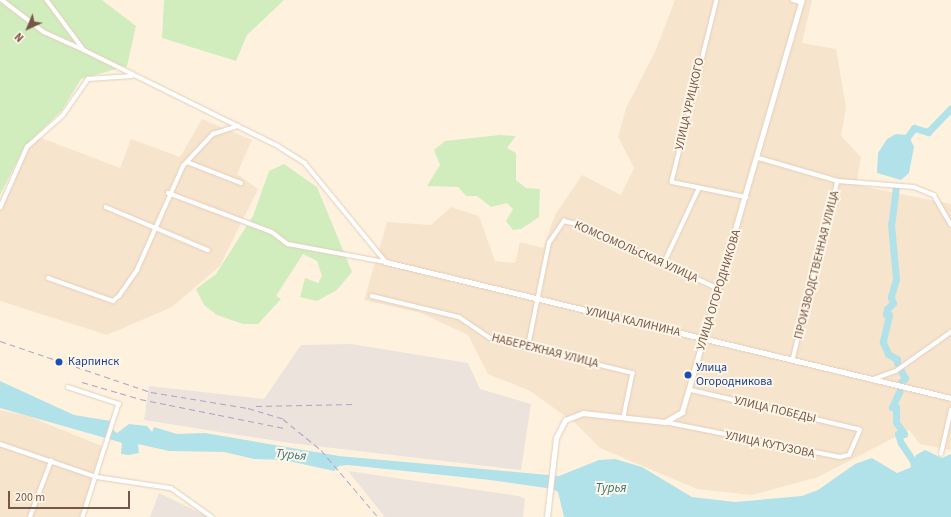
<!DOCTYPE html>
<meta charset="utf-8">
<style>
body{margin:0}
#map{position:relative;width:951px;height:517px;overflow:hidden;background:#fef2df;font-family:"Source Sans 3",sans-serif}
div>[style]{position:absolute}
.residential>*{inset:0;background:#f7e4cd}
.industrial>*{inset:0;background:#ece3dc}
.green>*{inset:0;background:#d1edbd}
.water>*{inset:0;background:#b2e2e9}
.river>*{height:7px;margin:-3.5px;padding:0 3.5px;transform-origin:3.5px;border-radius:3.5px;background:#b2e2e9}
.roads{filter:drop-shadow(0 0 1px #e3cebb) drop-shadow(0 0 1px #e3cebb)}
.minor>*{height:3.5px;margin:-1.75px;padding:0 1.75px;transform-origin:1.75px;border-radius:1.75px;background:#fff}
.tertiary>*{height:4.5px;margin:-2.25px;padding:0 2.25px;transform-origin:2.25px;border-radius:2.25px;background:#fff}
.rail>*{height:1px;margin-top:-0.5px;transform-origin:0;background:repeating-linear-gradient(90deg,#b49ec8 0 6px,transparent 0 10px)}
.dots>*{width:11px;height:11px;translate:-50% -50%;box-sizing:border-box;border:2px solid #fff6e8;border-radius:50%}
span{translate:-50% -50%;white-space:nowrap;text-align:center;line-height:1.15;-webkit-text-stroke:4px #fff6e8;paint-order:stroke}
.street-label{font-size:12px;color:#775645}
.transit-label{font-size:12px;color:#164399}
.left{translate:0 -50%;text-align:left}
.water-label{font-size:13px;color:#3a7a86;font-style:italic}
.north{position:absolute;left:8px;top:8px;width:40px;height:40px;-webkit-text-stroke:3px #fff6e8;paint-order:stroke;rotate:224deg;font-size:11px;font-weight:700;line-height:16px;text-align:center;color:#775645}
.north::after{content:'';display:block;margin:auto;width:14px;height:18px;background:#775645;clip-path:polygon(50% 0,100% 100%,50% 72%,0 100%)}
.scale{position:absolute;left:8px;top:491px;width:122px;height:18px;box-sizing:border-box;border:2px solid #775645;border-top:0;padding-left:5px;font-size:12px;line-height:14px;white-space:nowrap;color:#775645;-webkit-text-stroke:3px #fff6e8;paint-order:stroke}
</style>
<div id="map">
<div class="residential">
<div style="clip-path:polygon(675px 0,812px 0,802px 43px,836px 49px,846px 107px,841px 136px,861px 157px,856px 185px,951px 204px,951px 450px,920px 444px,909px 430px,818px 477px,752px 495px,697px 489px,600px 448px,576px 424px,530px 391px,488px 374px,468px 335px,421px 313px,364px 300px,387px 222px,431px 225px,451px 207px,479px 216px,495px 261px,515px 263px,520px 242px,543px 248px,555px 215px,582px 175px,621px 195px,634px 168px,618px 137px,626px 108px,655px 52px)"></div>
<div style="clip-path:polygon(202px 119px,252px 140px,237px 174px,258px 189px,220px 266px,172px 307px,107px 335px,0 301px,0 201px,36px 136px,120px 168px,131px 139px,180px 157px)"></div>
<div style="clip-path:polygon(0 410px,28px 416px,102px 446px,80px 517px,0 517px)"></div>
</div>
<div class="industrial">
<div style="clip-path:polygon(351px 344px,468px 363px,480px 389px,531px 404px,521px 470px,290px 443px,144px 420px,149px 386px,264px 399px,301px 345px)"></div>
<div style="clip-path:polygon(348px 471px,519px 496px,525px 499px,523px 517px,385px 517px)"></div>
<div style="clip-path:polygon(159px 493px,209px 517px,150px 517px)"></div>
</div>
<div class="green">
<div style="clip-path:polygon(0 0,102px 0,136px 26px,127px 66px,81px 79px,62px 110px,25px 146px,0 195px)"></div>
<div style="clip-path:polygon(164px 0,284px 0,247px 35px,236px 61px,162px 38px)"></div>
<div style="clip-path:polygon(500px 135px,516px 136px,507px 148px,516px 153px,516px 180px,526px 188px,540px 189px,539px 217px,521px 229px,513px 230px,506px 221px,513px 209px,507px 203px,491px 207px,477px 196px,466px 196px,458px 187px,427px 186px,440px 165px,434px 150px,445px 141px)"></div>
<div style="clip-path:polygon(284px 164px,317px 187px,352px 272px,337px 290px,317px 301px,300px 297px,305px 278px,318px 283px,322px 276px,317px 261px,303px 254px,276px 296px,281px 299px,258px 324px,243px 324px,217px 315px,204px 305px,196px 289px,216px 274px,253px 216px,269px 171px)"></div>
</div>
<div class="water">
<div style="clip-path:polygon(896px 134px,908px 135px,914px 147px,909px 173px,901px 180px,877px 173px,878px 153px,887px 139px)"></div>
<div style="clip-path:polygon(0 381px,74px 415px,111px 421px,109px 427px,117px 433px,129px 424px,147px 426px,152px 432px,154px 427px,177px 434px,205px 433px,339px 456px,559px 476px,599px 460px,615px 459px,642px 467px,692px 497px,735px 502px,802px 496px,818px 490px,855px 464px,872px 458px,897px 473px,912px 467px,916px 455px,925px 450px,942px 458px,951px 454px,951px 517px,564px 517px,558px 492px,553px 489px,490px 480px,348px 465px,339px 466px,334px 471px,284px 460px,254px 459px,224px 452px,169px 451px,138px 444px,139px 453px,129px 455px,121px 454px,122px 443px,116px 441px,0 408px)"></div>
</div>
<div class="river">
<div style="left:903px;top:143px;width:19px;rotate:-54deg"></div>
<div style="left:914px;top:128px;width:15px;rotate:16deg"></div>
<div style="left:928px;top:132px;width:33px;rotate:-46deg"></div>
<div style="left:896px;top:186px;width:38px;rotate:97deg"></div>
<div style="left:891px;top:224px;width:55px;rotate:84.8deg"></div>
<div style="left:896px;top:279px;width:19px;rotate:106deg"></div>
<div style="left:891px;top:297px;width:6px;rotate:72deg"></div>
<div style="left:893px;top:303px;width:8px;rotate:135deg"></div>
<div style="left:887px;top:309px;width:5px;rotate:101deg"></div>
<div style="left:886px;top:314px;width:3px;rotate:18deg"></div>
<div style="left:889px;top:315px;width:28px;rotate:103deg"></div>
<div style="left:883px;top:342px;width:13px;rotate:67deg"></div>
<div style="left:888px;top:354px;width:10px;rotate:29deg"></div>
<div style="left:897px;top:359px;width:4px;rotate:90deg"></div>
<div style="left:901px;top:382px;width:6px;rotate:-45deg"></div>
<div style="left:905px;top:378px;width:8px;rotate:-120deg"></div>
<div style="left:900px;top:390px;width:19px;rotate:115deg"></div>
<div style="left:892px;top:407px;width:4px"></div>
<div style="left:896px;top:407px;width:15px;rotate:90deg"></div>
<div style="left:896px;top:422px;width:14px;rotate:56deg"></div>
<div style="left:904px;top:434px;width:6px;rotate:180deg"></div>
<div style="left:898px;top:434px;width:9px;rotate:72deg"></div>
<div style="left:901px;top:443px;width:22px;rotate:56deg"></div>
<div style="left:913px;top:461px;width:11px;rotate:80deg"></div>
</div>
<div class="roads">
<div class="minor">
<div style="left:2px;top:0;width:53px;rotate:37.3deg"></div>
<div style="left:44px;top:32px;width:44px;rotate:24.2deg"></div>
<div style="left:47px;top:0;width:62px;rotate:53.5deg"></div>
<div style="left:84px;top:50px;width:216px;rotate:26.3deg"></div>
<div style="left:278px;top:146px;width:32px;rotate:32deg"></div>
<div style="left:305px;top:163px;width:128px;rotate:50.7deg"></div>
<div style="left:717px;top:0;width:187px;rotate:103.9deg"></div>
<div style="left:672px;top:182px;width:76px;rotate:11.5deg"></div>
<div style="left:793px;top:0;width:9px;rotate:18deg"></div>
<div style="left:759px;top:158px;width:82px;rotate:16.2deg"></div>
<div style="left:838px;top:181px;width:185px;rotate:104.1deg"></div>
<div style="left:187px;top:162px;width:58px;rotate:21.3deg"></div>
<div style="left:838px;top:181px;width:76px;rotate:4.5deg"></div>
<div style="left:914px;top:187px;width:22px;rotate:22deg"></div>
<div style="left:934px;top:195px;width:34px;rotate:60deg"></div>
<div style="left:168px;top:193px;width:111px;rotate:20.6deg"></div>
<div style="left:272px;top:232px;width:20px;rotate:37deg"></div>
<div style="left:288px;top:244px;width:99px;rotate:10.5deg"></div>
<div style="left:106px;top:207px;width:111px;rotate:22.9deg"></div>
<div style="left:0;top:208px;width:67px;rotate:-66.1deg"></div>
<div style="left:27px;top:147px;width:48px;rotate:-41.6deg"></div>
<div style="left:63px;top:115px;width:44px;rotate:-55.2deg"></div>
<div style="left:88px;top:79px;width:44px;rotate:-3.9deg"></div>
<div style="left:663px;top:265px;width:85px;rotate:-64.9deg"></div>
<div style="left:48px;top:278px;width:69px;rotate:19.5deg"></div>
<div style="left:113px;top:301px;width:8px;rotate:-40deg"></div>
<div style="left:119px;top:296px;width:32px;rotate:-55deg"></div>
<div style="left:137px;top:270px;width:114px;rotate:-66.1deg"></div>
<div style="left:183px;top:166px;width:44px;rotate:-46.8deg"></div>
<div style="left:213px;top:134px;width:26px;rotate:-18deg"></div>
<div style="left:372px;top:296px;width:89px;rotate:13.6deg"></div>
<div style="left:459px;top:317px;width:37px;rotate:34deg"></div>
<div style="left:490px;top:338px;width:147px;rotate:13.8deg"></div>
<div style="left:633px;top:373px;width:45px;rotate:101.6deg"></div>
<div style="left:528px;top:346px;width:105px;rotate:-78.5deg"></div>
<div style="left:549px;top:243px;width:27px;rotate:-56deg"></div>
<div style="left:564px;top:221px;width:17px;rotate:13deg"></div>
<div style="left:581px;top:225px;width:152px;rotate:24.9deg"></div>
<div style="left:874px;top:379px;width:23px;rotate:-20deg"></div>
<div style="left:896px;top:371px;width:67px;rotate:-35.3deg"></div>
<div style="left:68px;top:387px;width:54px;rotate:18.4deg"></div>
<div style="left:119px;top:404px;width:119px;rotate:107.7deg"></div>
<div style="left:665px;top:422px;width:178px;rotate:11.3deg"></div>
<div style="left:840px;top:457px;width:9px;rotate:-13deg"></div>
<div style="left:849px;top:455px;width:27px;rotate:-66deg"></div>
<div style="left:860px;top:430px;width:175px;rotate:-166.8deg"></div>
<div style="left:0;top:444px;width:102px;rotate:18.8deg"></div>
<div style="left:97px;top:477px;width:75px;rotate:8.5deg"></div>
<div style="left:171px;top:488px;width:50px;rotate:35.3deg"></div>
<div style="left:941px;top:454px;width:45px;rotate:-77.2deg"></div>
<div style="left:30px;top:517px;width:60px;rotate:-69.4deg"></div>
</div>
<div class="tertiary">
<div style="left:386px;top:262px;width:581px;rotate:13.53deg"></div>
<div style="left:547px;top:517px;width:80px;rotate:-83.5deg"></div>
<div style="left:556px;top:438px;width:20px;rotate:-63deg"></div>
<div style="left:565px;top:420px;width:19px;rotate:-21deg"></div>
<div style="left:583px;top:413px;width:82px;rotate:6.3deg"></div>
<div style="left:665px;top:422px;width:20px;rotate:-30deg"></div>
<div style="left:682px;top:412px;width:429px;rotate:-73.8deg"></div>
</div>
</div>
<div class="rail">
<div style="left:0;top:341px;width:159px;rotate:18.7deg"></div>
<div style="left:151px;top:392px;width:98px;rotate:9.4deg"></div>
<div style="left:248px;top:408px;width:37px;rotate:17deg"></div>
<div style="left:283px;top:419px;width:49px;rotate:39.2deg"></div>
<div style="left:321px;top:450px;width:88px;rotate:49.6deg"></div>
<div style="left:82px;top:382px;width:60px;rotate:16.3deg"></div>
<div style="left:140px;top:399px;width:147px;rotate:11.4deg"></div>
<div style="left:256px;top:406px;width:98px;rotate:-1.2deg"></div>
</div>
<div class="dots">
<div style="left:59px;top:362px;background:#1a4fb4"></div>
<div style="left:688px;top:375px;background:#1a4fb4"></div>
</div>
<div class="street-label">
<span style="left:690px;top:104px;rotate:-77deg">УЛИЦА УРИЦКОГО</span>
<span style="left:636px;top:252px;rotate:24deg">КОМСОМОЛЬСКАЯ УЛИЦА</span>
<span style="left:817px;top:265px;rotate:-76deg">ПРОИЗВОДСТВЕННАЯ УЛИЦА</span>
<span style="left:719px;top:290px;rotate:-73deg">УЛИЦА ОГОРОДНИКОВА</span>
<span style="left:633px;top:322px;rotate:13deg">УЛИЦА КАЛИНИНА</span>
<span style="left:545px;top:351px;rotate:14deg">НАБЕРЕЖНАЯ УЛИЦА</span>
<span style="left:775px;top:410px;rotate:13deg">УЛИЦА ПОБЕДЫ</span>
<span style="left:770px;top:445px;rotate:12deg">УЛИЦА КУТУЗОВА</span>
</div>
<div class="transit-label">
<span class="left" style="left:68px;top:362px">Карпинск</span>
<span class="left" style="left:696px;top:375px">Улица<br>Огородникова</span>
</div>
<div class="water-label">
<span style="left:291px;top:455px;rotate:6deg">Турья</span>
<span style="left:611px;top:488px">Турья</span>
</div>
<div class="north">N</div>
<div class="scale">200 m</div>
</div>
